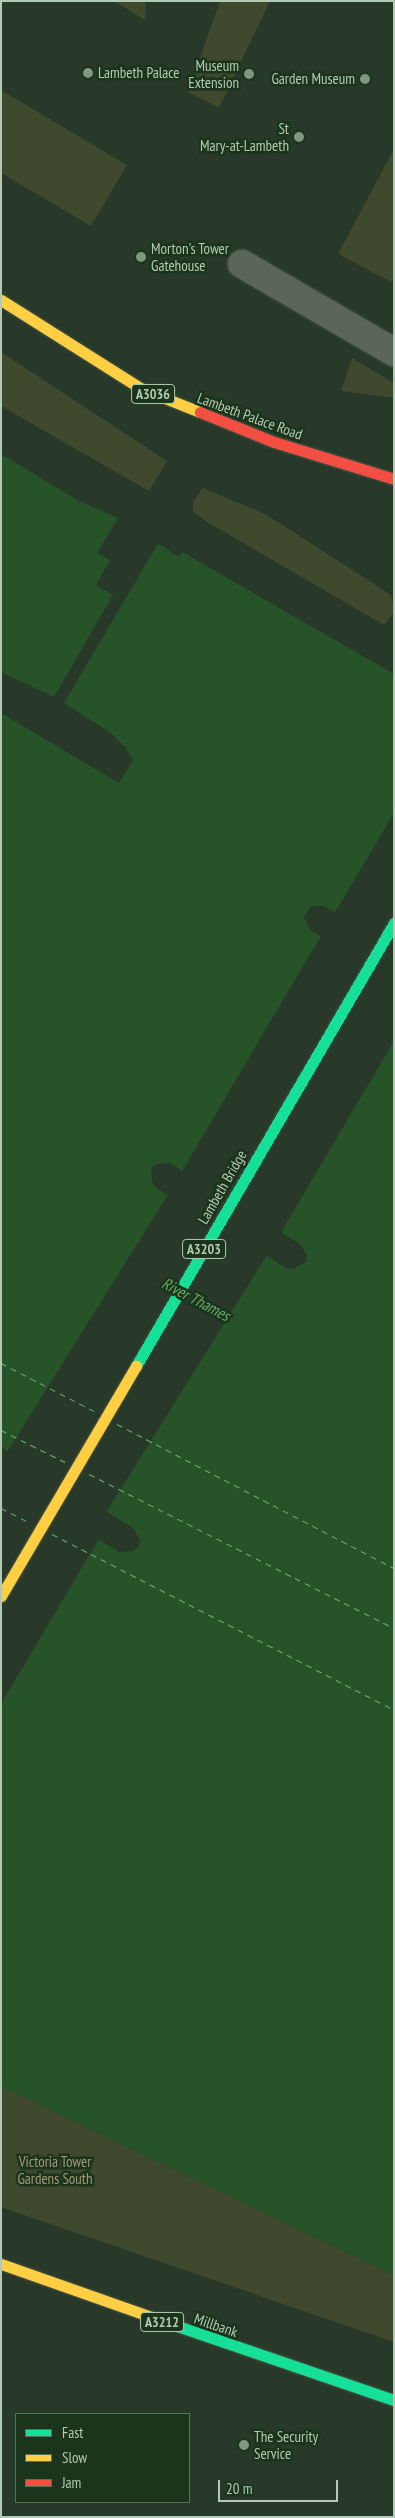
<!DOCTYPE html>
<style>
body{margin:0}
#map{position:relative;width:395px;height:2518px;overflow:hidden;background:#283929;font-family:"PT Sans Narrow",sans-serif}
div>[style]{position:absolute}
.green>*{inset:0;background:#3e492e}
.water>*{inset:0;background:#275329}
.pier>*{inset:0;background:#283929;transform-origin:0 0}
.ferry>*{height:1px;margin-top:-0.5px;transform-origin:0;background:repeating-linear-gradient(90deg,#69ac6b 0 6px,transparent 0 11px)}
.roads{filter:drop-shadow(0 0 1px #475347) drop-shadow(0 0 1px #475347)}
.street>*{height:28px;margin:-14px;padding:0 14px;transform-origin:14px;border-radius:14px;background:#596659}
.fast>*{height:11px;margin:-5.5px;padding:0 5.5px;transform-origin:5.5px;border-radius:5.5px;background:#16e098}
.slow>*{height:11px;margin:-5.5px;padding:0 5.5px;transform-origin:5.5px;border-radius:5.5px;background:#ffcf43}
.jam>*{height:11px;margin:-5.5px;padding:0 5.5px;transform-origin:5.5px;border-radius:5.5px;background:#f24e42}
.dots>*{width:14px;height:14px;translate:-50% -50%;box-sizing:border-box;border:2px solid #1b341c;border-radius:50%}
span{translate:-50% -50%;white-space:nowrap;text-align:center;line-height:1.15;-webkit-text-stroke:5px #1b341c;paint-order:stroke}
.shield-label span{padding:1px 4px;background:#1b341c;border:1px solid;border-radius:4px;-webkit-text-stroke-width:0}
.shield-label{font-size:14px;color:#b2cab4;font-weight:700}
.poi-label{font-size:15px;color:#b2cab4}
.right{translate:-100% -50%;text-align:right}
.left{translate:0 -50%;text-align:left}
.street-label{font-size:15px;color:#b2cab4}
.park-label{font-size:15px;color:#a79877}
.water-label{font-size:16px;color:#69ac6b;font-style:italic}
.frame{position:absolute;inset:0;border:2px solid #b2cab4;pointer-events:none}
.legend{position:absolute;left:15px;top:2413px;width:175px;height:90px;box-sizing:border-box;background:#1b341c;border:1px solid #577059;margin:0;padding:6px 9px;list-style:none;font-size:15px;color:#b2cab4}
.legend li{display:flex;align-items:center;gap:10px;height:25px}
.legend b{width:25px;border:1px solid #577059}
.scale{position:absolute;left:218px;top:2480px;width:120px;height:22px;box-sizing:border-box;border:2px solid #b2cab4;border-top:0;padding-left:6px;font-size:15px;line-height:18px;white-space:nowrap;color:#b2cab4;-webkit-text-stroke:4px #1b341c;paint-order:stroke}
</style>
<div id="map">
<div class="green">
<div style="clip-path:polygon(114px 1px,146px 1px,145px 20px)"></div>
<div style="clip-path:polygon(220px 1px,270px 1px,219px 108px,188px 92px)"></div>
<div style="clip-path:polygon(1px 90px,127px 165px,91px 226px,1px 173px)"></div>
<div style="clip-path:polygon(394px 149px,394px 277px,391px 282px,338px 254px)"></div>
<div style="clip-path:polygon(1px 352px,167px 461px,149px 491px,1px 406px)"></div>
<div style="clip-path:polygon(352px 358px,394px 383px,394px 398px,341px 391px)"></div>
<div style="clip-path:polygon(203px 488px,265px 514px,365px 578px,391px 595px,394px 612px,384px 625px,207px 522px,193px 512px,193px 502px)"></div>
<div style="clip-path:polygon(1px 2086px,394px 2275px,394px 2342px,1px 2207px)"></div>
</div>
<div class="water">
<div style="clip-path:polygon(evenodd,1px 454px,77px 500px,118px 518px,179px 557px,182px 552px,394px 674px,394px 947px,324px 906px,311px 906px,304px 917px,310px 930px,394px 979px,394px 2275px,1px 2086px,1px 1479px,119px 1552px,133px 1551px,139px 1547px,140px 1540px,133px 1528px,1px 1447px,1px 454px,170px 1163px,300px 1244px,307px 1256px,306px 1262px,293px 1269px,286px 1268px,155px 1187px,152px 1182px,151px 1168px,157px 1164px,170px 1163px)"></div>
</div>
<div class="pier">
<div style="clip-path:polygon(118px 518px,159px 542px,64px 703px,111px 733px,125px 747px,133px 760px,119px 783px,1px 713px,1px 672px,54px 697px,113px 595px,96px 585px,110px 560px,97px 553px)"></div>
<div style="clip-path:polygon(394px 813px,394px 950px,334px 914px)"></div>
<div style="clip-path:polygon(322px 934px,394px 977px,394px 1041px,280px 1234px,181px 1173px)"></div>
<div style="left:169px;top:1193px;width:116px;height:306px;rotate:32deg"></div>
<div style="clip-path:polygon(2px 1477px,100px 1537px,1px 1704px,1px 1479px)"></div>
</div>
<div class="ferry">
<div style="left:1px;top:1363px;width:105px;rotate:27.3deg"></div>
<div style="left:117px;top:1424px;width:312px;rotate:27.5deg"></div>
<div style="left:1px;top:1430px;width:72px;rotate:26.6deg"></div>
<div style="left:89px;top:1474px;width:342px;rotate:26.8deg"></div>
<div style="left:1px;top:1508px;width:30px;rotate:27deg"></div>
<div style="left:52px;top:1534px;width:385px;rotate:27.2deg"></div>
</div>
<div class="roads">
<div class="street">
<div style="left:242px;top:264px;width:176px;rotate:30.1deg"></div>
</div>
<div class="fast">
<div style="left:136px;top:1366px;width:513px;rotate:-59.78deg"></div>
<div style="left:154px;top:2318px;width:254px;rotate:18.9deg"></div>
</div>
<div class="slow">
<div style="left:1px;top:300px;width:167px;rotate:32.3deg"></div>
<div style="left:142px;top:389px;width:62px;rotate:21.6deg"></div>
<div style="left:1px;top:1596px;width:267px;rotate:-59.6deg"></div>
<div style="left:1px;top:2264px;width:162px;rotate:19.4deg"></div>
</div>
<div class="jam">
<div style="left:200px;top:412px;width:80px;rotate:22.1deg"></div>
<div style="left:274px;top:442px;width:126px;rotate:17.1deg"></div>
</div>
</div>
<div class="dots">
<div style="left:88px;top:73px;background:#829783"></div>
<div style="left:249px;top:74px;background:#829783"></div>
<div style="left:365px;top:79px;background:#829783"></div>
<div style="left:299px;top:137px;background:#829783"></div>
<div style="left:141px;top:257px;background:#829783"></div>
<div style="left:244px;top:2445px;background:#829783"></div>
</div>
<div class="shield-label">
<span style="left:153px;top:394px">A3036</span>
<span style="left:204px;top:1249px">A3203</span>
<span style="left:162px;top:2322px">A3212</span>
</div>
<div class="poi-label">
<span class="right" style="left:239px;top:74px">Museum<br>Extension</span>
<span class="left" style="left:98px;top:73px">Lambeth Palace</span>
<span class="right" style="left:355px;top:79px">Garden Museum</span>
<span class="right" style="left:289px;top:137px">St<br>Mary-at-Lambeth</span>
<span class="left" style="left:151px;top:257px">Morton's Tower<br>Gatehouse</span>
<span class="left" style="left:254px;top:2445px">The Security<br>Service</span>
</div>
<div class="street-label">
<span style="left:250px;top:416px;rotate:20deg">Lambeth Palace Road</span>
<span style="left:222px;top:1187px;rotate:-60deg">Lambeth Bridge</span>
<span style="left:216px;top:2325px;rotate:19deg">Millbank</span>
</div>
<div class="park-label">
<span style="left:55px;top:2170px">Victoria Tower<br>Gardens South</span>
</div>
<div class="water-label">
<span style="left:196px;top:1299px;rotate:28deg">River Thames</span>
</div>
<div class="frame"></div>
<ul class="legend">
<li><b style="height:6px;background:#16e098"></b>Fast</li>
<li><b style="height:6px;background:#ffcf43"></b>Slow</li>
<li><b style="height:6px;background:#f24e42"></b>Jam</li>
</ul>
<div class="scale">20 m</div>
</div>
